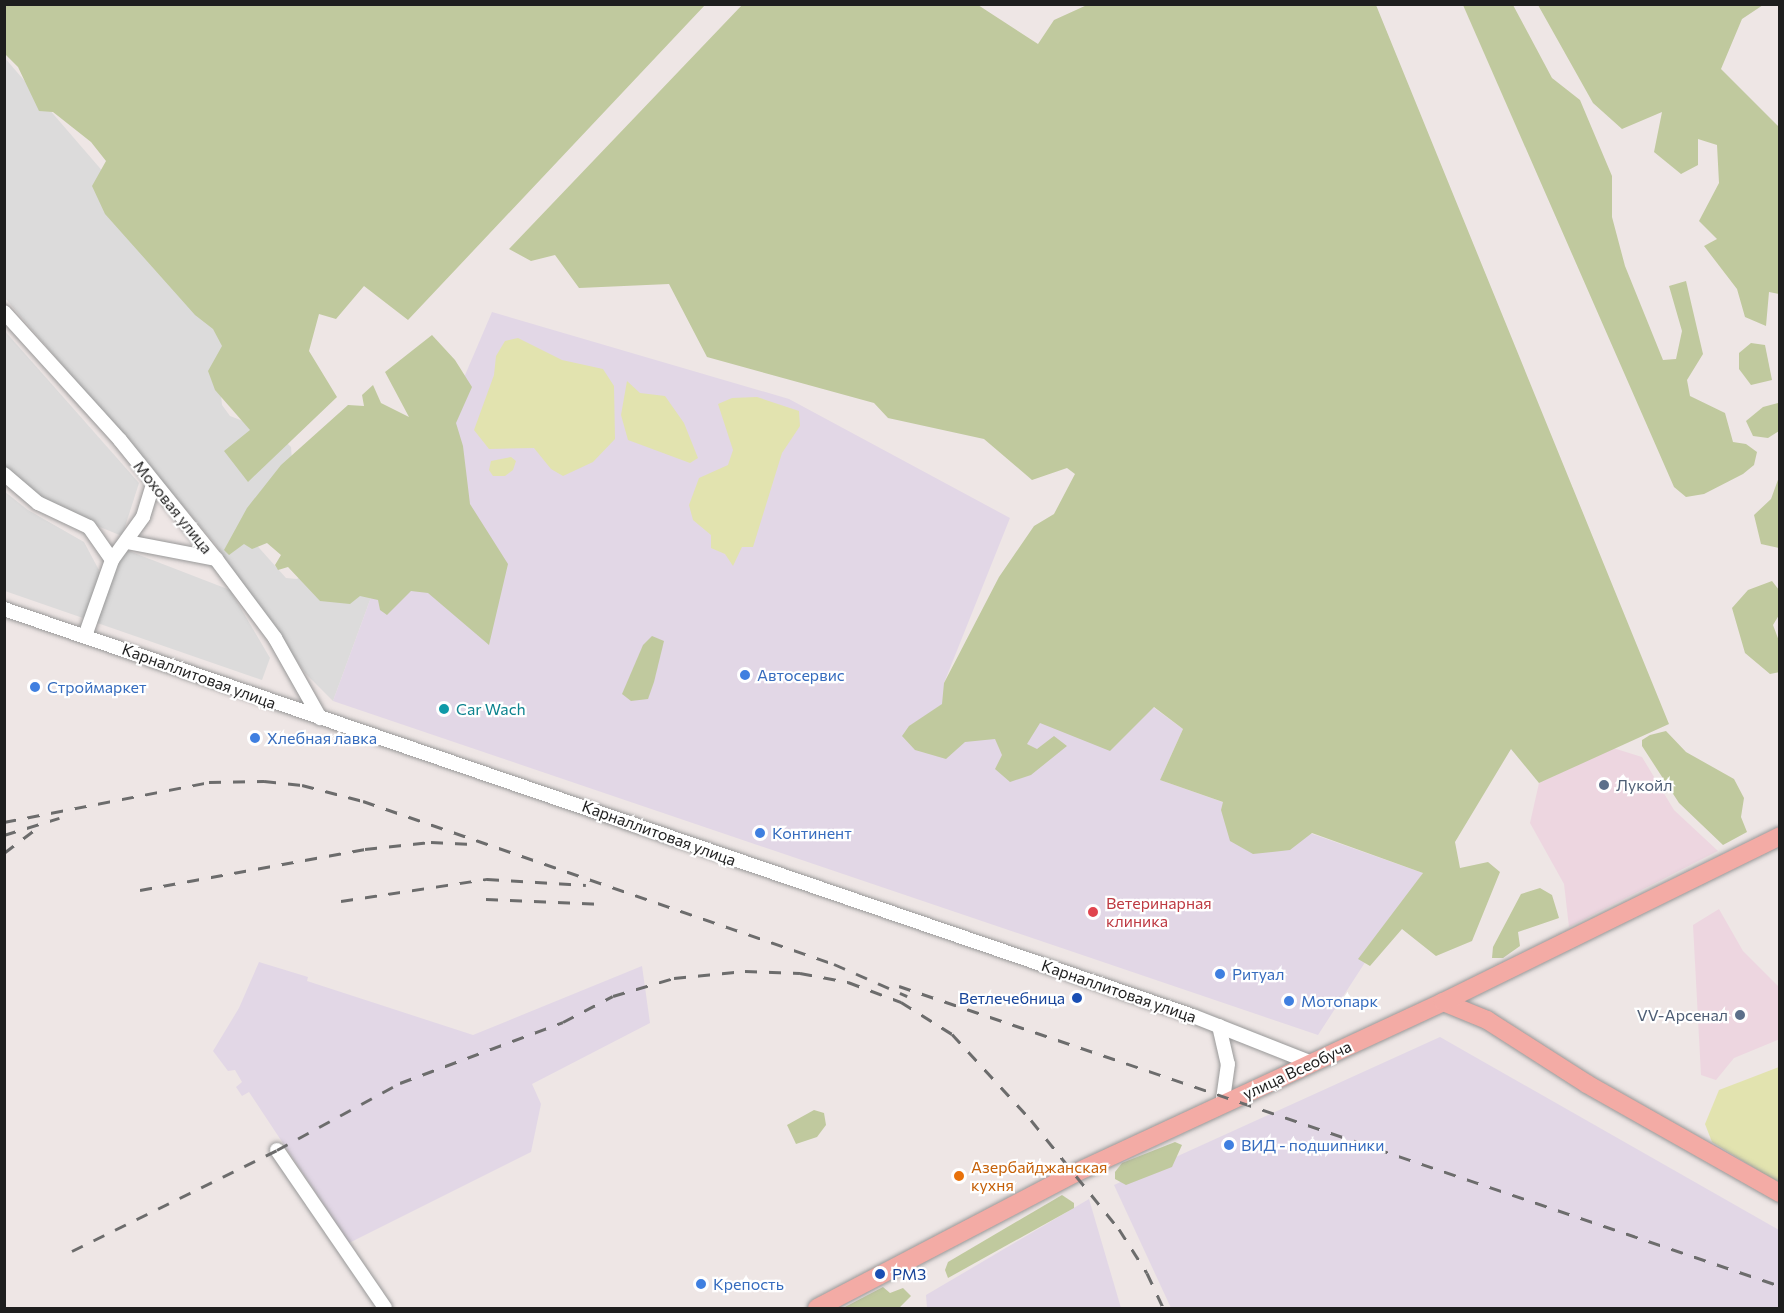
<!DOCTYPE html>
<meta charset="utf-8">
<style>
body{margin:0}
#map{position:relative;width:1784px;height:1313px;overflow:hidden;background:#eee6e5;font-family:Commissioner,sans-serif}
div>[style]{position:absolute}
.residential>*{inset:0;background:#dcdbdb}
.commercial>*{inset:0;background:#edd6e0}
.industrial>*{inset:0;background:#e2d7e6}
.grass>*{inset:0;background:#e2e3af}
.forest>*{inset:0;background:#c0c99e}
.roads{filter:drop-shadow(0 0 2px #989898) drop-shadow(0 0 2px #989898)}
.minor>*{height:14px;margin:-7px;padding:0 7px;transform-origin:7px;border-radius:7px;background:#fff}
.major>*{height:18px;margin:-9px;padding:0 9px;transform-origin:9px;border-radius:9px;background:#f3aba5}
.rail>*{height:3px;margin-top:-1.5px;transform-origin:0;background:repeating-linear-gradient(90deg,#6c6c6c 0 12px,transparent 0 24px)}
.dots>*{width:16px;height:16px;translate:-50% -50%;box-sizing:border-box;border:3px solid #fff;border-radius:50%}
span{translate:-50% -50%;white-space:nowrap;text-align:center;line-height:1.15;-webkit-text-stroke:4.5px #fff;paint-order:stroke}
.street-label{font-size:16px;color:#1e1e1e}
.shop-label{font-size:16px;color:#366cbe}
.left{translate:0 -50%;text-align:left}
.culture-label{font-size:16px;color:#0d838f}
.service-label{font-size:16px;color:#4e5e75}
.right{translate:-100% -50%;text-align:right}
.health-label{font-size:16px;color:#be3a42}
.transit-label{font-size:16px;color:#164399}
.food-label{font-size:16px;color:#c56008}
.frame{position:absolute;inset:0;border:6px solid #1e1e1e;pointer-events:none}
</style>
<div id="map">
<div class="residential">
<div style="clip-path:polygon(4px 57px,130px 203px,239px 352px,220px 385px,222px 405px,230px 416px,279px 435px,291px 447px,292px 460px,251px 539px,286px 578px,297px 579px,309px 571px,377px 581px,333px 701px,306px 674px,213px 541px,5px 298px)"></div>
<div style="clip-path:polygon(4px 330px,139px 483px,122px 536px,36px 501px,5px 467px)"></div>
<div style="clip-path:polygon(4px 491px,28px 510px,84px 542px,100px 572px,110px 577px,121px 553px,129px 551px,230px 590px,270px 658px,262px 680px,5px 591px)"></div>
</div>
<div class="commercial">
<div style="clip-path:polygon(1613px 748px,1642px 757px,1674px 810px,1718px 851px,1569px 927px,1564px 884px,1530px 823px,1539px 783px)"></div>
<div style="clip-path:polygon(1719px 909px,1743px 951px,1779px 987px,1780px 1039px,1734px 1058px,1716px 1080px,1701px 1075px,1693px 925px)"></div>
</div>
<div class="industrial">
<div style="clip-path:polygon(492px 312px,789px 399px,1010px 518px,944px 683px,1153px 707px,1183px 729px,1160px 780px,1423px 873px,1318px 1035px,333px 701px,377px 581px)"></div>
<div style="clip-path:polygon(259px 962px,308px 977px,307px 981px,473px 1035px,642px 966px,650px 1023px,532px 1084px,541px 1104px,531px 1152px,349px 1243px,249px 1092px,242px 1096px,236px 1087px,242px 1082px,235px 1070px,228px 1071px,213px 1051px,239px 1008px)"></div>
<div style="clip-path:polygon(1440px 1037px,1779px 1230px,1779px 1308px,1171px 1308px,1114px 1185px)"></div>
<div style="clip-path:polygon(1089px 1199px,1121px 1308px,927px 1308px,926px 1295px)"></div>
</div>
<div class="grass">
<div style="clip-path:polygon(518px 338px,562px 360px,603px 369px,614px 386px,615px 439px,593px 462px,563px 476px,551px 469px,534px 448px,489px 449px,474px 430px,494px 375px,496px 356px,505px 341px)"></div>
<div style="clip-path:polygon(627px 381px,640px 393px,665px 396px,684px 423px,698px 458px,690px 463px,628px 440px,621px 415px)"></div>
<div style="clip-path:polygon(757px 397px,799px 411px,800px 426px,782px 453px,753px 547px,742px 547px,733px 566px,725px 554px,711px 548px,711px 535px,693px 520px,689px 505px,699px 478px,728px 465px,733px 450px,718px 404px,732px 398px)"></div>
<div style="clip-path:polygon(511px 457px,516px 461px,513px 470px,505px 476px,493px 476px,489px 470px,491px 461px)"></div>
<div style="clip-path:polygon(1779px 1067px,1779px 1183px,1712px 1142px,1705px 1124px,1719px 1090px)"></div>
</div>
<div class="forest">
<div style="clip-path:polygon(5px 4px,705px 4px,705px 5px,408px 320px,364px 286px,336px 319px,319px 314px,309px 351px,337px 397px,248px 482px,224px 451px,250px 430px,215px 390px,208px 371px,222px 346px,213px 329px,195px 315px,105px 214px,92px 186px,106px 161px,91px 142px,53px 112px,39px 111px,18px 67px,5px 54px)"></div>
<div style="clip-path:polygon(743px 4px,978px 5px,1038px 44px,1054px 20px,1087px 5px,1376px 5px,1669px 724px,1539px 783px,1511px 749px,1455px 842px,1460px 868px,1488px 862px,1500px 872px,1472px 941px,1436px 956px,1402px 929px,1370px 966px,1358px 959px,1423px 873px,1312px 833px,1290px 850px,1253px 854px,1230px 841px,1221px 810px,1223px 802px,1160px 780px,1183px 729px,1154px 707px,1110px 751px,1040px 723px,1027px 744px,1037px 749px,1054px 736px,1067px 746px,1031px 775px,1010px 782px,995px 769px,1002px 755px,995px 739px,965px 742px,946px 759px,915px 750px,902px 736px,909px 726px,942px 704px,944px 683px,999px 577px,1034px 526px,1054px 514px,1075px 474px,1067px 468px,1032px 480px,984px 439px,888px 418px,874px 403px,707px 357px,669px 284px,579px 288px,555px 255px,531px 261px,509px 249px)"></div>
<div style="clip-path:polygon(1463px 5px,1513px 5px,1552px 78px,1580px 100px,1612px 176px,1612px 217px,1625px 266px,1663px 360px,1676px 359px,1682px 331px,1669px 286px,1686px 281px,1703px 354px,1687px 380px,1690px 396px,1725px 413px,1733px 442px,1746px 444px,1757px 452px,1754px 465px,1743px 474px,1704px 494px,1686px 497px,1674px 487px)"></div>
<div style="clip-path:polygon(1538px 5px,1763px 5px,1742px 19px,1721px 69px,1779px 127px,1779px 294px,1769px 292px,1766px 326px,1745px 317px,1737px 289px,1704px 246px,1717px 239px,1699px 221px,1719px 183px,1717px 145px,1698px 139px,1698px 165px,1681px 174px,1654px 152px,1662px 112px,1622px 129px,1593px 103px)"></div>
<div style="clip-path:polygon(432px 335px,455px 360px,472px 387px,456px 423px,463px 446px,470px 504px,508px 564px,489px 645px,428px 593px,411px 591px,387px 615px,380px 610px,378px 600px,360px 596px,350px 604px,320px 601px,288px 567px,278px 570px,275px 565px,281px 555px,267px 543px,252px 549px,244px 544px,229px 555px,224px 550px,247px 508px,281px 465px,348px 405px,364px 406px,362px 395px,373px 385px,381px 403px,409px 417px,385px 372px)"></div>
<div style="clip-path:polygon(1751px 343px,1765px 345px,1772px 380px,1751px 385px,1739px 369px,1739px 353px)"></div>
<div style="clip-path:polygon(1778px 403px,1779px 431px,1768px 438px,1753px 436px,1746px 421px,1763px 407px)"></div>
<div style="clip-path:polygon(1779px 477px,1780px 548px,1779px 548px,1761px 544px,1754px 515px,1771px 499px)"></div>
<div style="clip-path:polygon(1772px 581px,1779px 590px,1779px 615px,1773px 625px,1779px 641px,1780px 672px,1770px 674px,1745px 653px,1732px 608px,1748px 590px)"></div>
<div style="clip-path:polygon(652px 636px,664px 641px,654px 682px,648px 699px,631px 701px,622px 694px,643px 645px)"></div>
<div style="clip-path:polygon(1666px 731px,1686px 752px,1734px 779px,1744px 798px,1741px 817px,1747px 832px,1723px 845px,1679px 803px,1642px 746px,1642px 740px,1650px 735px)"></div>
<div style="clip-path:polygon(1540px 888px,1552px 895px,1559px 918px,1518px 932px,1520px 946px,1503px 958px,1492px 958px,1493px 947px,1521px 894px)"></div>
<div style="clip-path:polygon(814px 1110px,824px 1113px,826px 1125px,817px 1137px,796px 1144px,787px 1125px)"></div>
<div style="clip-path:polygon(1175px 1142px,1182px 1145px,1172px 1167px,1126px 1185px,1115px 1179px,1115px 1172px,1122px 1163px)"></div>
<div style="clip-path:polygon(1062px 1195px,1074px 1203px,1074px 1208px,948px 1278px,945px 1270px,948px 1262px)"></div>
<div style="clip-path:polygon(883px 1287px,890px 1293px,903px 1288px,911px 1296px,899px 1308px,843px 1308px)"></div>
</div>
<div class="roads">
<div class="minor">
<div style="left:4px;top:312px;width:173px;rotate:47.8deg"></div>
<div style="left:120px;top:440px;width:153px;rotate:51.1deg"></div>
<div style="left:216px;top:559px;width:99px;rotate:53.2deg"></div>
<div style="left:275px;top:638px;width:92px;rotate:60.6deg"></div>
<div style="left:4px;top:474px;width:45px;rotate:40.5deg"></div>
<div style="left:38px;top:503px;width:56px;rotate:25.2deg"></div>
<div style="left:89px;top:527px;width:40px;rotate:55.1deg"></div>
<div style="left:127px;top:542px;width:91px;rotate:10.8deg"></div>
<div style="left:4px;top:609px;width:1257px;rotate:18.9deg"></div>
<div style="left:1193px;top:1016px;width:128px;rotate:21.6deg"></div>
<div style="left:85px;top:636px;width:81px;rotate:-70.4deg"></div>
<div style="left:112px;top:560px;width:53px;rotate:-54.2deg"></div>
<div style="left:143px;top:517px;width:34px;rotate:-73deg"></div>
<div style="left:1219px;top:1026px;width:39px;rotate:77deg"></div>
<div style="left:1228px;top:1064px;width:42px;rotate:98.1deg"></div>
<div style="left:277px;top:1150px;width:191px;rotate:55.6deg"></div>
</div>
<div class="major">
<div style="left:1443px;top:1002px;width:48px;rotate:22.2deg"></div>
<div style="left:1487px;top:1020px;width:119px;rotate:32.6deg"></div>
<div style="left:1587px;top:1084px;width:222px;rotate:29.5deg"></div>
<div style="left:817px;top:1308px;width:291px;rotate:-27.6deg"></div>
<div style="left:1075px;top:1173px;width:406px;rotate:-24.9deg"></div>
<div style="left:1443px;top:1002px;width:376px;rotate:-26.2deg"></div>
</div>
</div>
<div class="rail">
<div style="left:4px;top:822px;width:209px;rotate:-11deg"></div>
<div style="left:209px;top:782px;width:55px;rotate:-1deg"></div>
<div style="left:264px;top:781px;width:38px;rotate:6deg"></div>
<div style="left:302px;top:785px;width:63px;rotate:14.7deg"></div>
<div style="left:363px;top:801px;width:498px;rotate:19.1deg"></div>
<div style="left:834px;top:964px;width:80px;rotate:23.7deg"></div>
<div style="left:4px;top:835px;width:58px;rotate:-17.2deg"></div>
<div style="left:4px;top:853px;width:39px;rotate:-37deg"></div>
<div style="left:140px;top:890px;width:229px;rotate:-10.3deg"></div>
<div style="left:365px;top:849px;width:66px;rotate:-6.1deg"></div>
<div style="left:431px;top:842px;width:41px;rotate:2.8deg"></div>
<div style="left:486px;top:899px;width:118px;rotate:2.4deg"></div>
<div style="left:341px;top:901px;width:148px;rotate:-8.6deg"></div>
<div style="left:487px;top:879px;width:99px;rotate:3.5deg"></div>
<div style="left:899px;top:986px;width:931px;rotate:18.8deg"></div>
<div style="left:72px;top:1251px;width:229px;rotate:-26.2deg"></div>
<div style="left:277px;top:1150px;width:140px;rotate:-28.6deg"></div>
<div style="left:400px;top:1083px;width:174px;rotate:-20.5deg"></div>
<div style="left:563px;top:1022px;width:56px;rotate:-27.5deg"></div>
<div style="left:613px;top:996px;width:64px;rotate:-16.4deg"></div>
<div style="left:674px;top:978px;width:71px;rotate:-5.6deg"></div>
<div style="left:745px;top:971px;width:55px;rotate:2.1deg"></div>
<div style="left:800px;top:973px;width:49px;rotate:10.6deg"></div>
<div style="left:848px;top:982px;width:57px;rotate:20.7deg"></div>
<div style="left:901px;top:1002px;width:60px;rotate:32.1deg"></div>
<div style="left:952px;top:1034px;width:117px;rotate:47.4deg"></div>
<div style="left:1031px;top:1120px;width:140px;rotate:51.1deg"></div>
<div style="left:1119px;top:1229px;width:52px;rotate:57.5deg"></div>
<div style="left:1147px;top:1273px;width:38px;rotate:65deg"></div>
</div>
<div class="dots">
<div style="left:745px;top:675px;background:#3f7fe0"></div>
<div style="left:35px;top:687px;background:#3f7fe0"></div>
<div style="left:444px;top:709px;background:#0f9aa8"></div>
<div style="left:255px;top:738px;background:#3f7fe0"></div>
<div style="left:1604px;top:785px;background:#5c6f8a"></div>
<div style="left:760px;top:833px;background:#3f7fe0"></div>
<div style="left:1093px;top:912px;background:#e0444e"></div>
<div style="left:1220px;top:974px;background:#3f7fe0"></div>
<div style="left:1077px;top:998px;background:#1a4fb4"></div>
<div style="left:1289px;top:1001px;background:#3f7fe0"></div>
<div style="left:1740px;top:1015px;background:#5c6f8a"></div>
<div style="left:1229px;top:1145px;background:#3f7fe0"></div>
<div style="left:959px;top:1176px;background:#e8710a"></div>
<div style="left:880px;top:1274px;background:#1a4fb4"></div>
<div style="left:701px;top:1284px;background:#3f7fe0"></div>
</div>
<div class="street-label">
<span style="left:173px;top:507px;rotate:51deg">Моховая улица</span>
<span style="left:199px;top:676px;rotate:20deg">Карналлитовая улица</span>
<span style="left:659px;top:833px;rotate:20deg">Карналлитовая улица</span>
<span style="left:1119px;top:991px;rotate:19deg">Карналлитовая улица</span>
<span style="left:1297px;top:1070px;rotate:-25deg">улица Всеобуча</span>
</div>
<div class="shop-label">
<span class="left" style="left:757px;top:675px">Автосервис</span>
<span class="left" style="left:47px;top:687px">Строймаркет</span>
<span class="left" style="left:267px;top:738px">Хлебная лавка</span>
<span class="left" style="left:772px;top:833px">Континент</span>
<span class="left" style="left:1232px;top:974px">Ритуал</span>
<span class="left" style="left:1301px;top:1001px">Мотопарк</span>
<span class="left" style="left:1241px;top:1145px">ВИД - подшипники</span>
<span class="left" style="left:713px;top:1284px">Крепость</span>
</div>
<div class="culture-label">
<span class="left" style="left:456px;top:709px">Car Wach</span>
</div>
<div class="service-label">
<span class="left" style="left:1616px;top:785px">Лукойл</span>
<span class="right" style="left:1728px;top:1015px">VV-Арсенал</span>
</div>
<div class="health-label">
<span class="left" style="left:1106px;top:912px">Ветеринарная<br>клиника</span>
</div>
<div class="transit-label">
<span class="right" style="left:1065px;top:998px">Ветлечебница</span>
<span class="left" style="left:892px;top:1274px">РМЗ</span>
</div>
<div class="food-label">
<span class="left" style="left:971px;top:1176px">Азербайджанская<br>кухня</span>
</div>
<div class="frame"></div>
</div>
